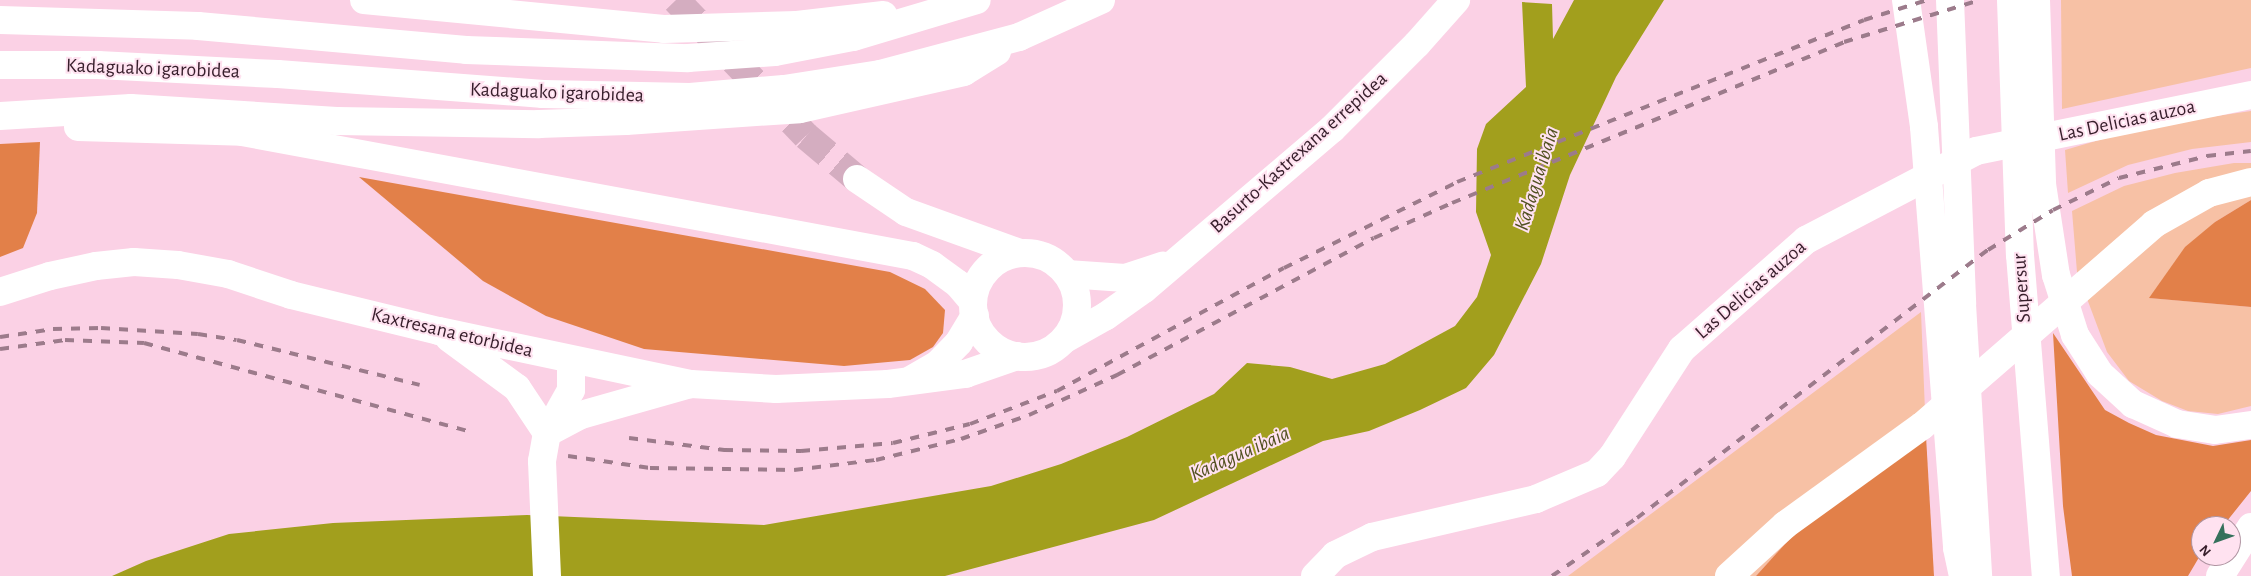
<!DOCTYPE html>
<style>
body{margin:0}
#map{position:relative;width:2251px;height:576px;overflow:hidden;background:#fbd1e5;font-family:"Alegreya Sans",sans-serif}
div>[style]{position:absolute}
.green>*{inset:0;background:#f7c1a5}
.forest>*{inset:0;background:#e28049}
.water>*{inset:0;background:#a29f1d}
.highway-tunnel>*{height:28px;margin-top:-14px;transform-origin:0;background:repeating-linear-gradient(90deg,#d4adc0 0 28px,transparent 0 42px)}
.minor>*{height:28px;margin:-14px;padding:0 14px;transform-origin:14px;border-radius:14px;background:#fff}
.minor>.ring{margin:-14px;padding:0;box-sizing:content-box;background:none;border:28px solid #fff;border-radius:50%}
.highway>*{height:28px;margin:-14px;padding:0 14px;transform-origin:14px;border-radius:14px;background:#fff}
.rail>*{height:4px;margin-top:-2px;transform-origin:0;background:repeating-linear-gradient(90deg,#9c7b8b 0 9px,transparent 0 18px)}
span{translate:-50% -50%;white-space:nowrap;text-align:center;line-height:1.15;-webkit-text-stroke:4px #ffe2f0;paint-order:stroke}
.street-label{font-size:20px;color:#371e2b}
.water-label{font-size:21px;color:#525121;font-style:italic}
.north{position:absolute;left:2191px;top:516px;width:50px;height:50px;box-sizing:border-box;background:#ffe2f0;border:1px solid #af94a1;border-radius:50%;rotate:228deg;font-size:14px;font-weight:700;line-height:20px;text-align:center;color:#371e2b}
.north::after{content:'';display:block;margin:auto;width:18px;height:22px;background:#35715c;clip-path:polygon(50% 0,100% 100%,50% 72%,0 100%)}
</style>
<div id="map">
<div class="green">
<div style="clip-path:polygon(2061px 0,2251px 0,2251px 68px,2062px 109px)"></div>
<div style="clip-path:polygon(2251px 111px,2251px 142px,2192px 149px,2128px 165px,2068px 193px,2065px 150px,2147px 126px)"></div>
<div style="clip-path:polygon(2234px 163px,2251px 163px,2251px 200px,2215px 222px,2150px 298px,2251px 307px,2251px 406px,2218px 414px,2188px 411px,2162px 401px,2129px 381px,2107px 352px,2077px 272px,2072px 211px,2124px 186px,2175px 173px)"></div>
<div style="clip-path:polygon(1921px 312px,1926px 436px,1794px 534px,1756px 576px,1568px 576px)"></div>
</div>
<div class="forest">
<div style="clip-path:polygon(40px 142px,37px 213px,23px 248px,0 257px,0 144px)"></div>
<div style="clip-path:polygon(359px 177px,890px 272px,925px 289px,945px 310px,943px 333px,933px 347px,910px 360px,844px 366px,644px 349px,546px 316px,483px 281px)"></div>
<div style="clip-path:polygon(2251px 200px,2251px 307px,2149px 298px,2185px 247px,2215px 222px)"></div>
<div style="clip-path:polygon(2053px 333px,2105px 410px,2129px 423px,2156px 435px,2213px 446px,2251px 440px,2251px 491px,2223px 526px,2201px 526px,2201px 554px,2188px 576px,2072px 576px,2063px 506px)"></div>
<div style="clip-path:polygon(1926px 436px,1934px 576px,1756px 576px,1794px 534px)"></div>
</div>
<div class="water">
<div style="clip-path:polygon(1574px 0,1664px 0,1616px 77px,1570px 175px,1541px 264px,1494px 355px,1466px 388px,1420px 410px,1369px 431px,1323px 441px,1154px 520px,945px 576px,112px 576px,146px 561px,229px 534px,333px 523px,527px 515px,764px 525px,991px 486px,1061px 464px,1127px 437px,1214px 394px,1247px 363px,1290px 367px,1332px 379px,1385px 364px,1455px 326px,1477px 297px,1491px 255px,1476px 212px,1477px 149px,1486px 124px,1526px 87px,1522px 2px,1552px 4px,1553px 39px)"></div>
</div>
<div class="highway-tunnel">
<div style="left:676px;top:0;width:188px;rotate:46.3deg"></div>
<div style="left:806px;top:136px;width:67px;rotate:40.1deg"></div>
</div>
<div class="minor">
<div class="ring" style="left:973px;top:253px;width:76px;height:76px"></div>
<div style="left:1067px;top:274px;width:58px;rotate:3.9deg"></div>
<div style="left:1125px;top:278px;width:40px;rotate:-18deg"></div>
<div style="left:0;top:292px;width:52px;rotate:-17.7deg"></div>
<div style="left:50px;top:276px;width:47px;rotate:-12.3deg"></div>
<div style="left:96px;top:266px;width:38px;rotate:-6deg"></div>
<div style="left:134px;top:262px;width:44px;rotate:3.9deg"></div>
<div style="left:178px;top:265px;width:51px;rotate:10.2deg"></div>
<div style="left:228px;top:274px;width:66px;rotate:18.4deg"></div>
<div style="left:291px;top:295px;width:152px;rotate:13.7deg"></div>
<div style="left:439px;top:331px;width:258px;rotate:11.9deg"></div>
<div style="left:691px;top:384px;width:85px;rotate:3.4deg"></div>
<div style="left:776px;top:389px;width:112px;rotate:-2.6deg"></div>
<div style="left:888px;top:384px;width:78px;rotate:-7.4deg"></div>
<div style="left:965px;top:374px;width:55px;rotate:-19.1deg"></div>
<div style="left:449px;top:338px;width:84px;rotate:36.3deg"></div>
<div style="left:517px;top:388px;width:54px;rotate:56.3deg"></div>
<div style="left:1065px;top:339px;width:47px;rotate:-29.3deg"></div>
<div style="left:1106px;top:316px;width:47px;rotate:-35.4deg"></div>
<div style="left:1144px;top:289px;width:247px;rotate:-40.4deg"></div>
<div style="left:1332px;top:129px;width:120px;rotate:-45deg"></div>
<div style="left:1417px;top:44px;width:59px;rotate:-48.4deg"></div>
<div style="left:912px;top:379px;width:30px;rotate:-30deg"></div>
<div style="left:938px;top:364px;width:30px;rotate:-46deg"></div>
<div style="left:959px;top:342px;width:31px;rotate:-59deg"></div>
<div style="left:547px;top:433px;width:38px;rotate:-28deg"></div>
<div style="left:581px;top:415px;width:110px;rotate:-15.8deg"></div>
<div style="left:547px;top:576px;width:115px;rotate:-92.5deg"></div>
<div style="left:542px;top:461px;width:28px;rotate:-80deg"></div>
<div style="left:547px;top:433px;width:49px;rotate:-60.8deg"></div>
<div style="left:571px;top:390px;width:29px;rotate:-90deg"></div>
<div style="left:1315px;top:576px;width:29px;rotate:-46deg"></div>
<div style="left:1335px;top:555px;width:41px;rotate:-25.9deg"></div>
<div style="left:1372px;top:537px;width:168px;rotate:-13deg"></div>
<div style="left:1536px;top:499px;width:66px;rotate:-23.1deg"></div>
<div style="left:1597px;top:473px;width:22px;rotate:-47deg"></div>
<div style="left:1612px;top:457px;width:129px;rotate:-57.1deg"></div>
<div style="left:1682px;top:349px;width:165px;rotate:-41.3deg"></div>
<div style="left:1806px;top:240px;width:192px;rotate:-27.6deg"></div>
<div style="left:1976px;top:151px;width:281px;rotate:-11.5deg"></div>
<div style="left:1729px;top:576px;width:76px;rotate:-42.3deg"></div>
<div style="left:1785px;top:525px;width:169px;rotate:-35.9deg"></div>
<div style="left:1922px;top:426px;width:308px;rotate:-41deg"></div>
<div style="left:2154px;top:224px;width:63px;rotate:-29.4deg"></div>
<div style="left:2209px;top:193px;width:43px;rotate:-14.7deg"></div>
</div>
<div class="highway">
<div style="left:364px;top:0;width:301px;rotate:5.5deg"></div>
<div style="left:664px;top:29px;width:133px;rotate:-1.7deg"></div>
<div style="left:797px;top:25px;width:87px;rotate:-6.6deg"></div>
<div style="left:1906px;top:0;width:128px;rotate:81.9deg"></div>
<div style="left:1924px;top:127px;width:422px;rotate:85.5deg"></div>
<div style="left:1957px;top:548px;width:29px;rotate:78deg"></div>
<div style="left:1950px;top:0;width:304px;rotate:87.7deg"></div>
<div style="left:1962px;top:304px;width:272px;rotate:86.6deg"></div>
<div style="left:2011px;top:0;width:255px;rotate:88deg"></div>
<div style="left:2020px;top:255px;width:322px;rotate:85.4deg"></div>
<div style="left:2036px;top:0;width:184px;rotate:88.1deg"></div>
<div style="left:2042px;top:184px;width:92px;rotate:81.3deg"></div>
<div style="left:2056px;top:275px;width:63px;rotate:72.4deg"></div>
<div style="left:2075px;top:335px;width:46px;rotate:57.3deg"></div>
<div style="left:2100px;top:374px;width:45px;rotate:42.3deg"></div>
<div style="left:2133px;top:404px;width:48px;rotate:24.4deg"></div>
<div style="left:2177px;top:424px;width:38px;rotate:9deg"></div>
<div style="left:2215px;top:430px;width:36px;rotate:-8deg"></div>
<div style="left:0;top:20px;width:198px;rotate:1.7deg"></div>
<div style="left:198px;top:26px;width:269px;rotate:5.1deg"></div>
<div style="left:466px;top:50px;width:222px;rotate:2.1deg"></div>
<div style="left:688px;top:58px;width:87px;rotate:-3.9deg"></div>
<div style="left:775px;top:52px;width:79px;rotate:-10.9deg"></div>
<div style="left:853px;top:37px;width:129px;rotate:-16.6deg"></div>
<div style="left:0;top:65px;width:98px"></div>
<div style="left:98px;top:65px;width:180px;rotate:2.9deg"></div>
<div style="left:278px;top:74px;width:266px;rotate:4.3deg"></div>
<div style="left:543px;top:94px;width:147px;rotate:1.2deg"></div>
<div style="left:690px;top:97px;width:94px;rotate:-4.9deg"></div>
<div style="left:784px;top:89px;width:97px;rotate:-8.9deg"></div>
<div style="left:880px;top:74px;width:144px;rotate:-14.9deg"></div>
<div style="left:1019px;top:37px;width:90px;rotate:-24.3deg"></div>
<div style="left:0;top:116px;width:131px;rotate:-3.5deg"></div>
<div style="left:131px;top:108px;width:206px;rotate:3.6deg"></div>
<div style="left:337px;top:121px;width:202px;rotate:0.9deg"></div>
<div style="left:539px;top:124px;width:87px;rotate:-2deg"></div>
<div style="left:626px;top:121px;width:174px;rotate:-3.9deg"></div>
<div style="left:800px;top:109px;width:168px;rotate:-12.7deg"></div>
<div style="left:964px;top:72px;width:39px;rotate:-32deg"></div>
<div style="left:78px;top:127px;width:164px;rotate:1.7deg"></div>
<div style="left:242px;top:132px;width:682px;rotate:10.47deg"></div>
<div style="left:913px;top:256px;width:21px;rotate:25deg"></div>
<div style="left:932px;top:265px;width:32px;rotate:36deg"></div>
<div style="left:958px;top:284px;width:23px;rotate:50deg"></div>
<div style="left:857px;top:179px;width:59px;rotate:34deg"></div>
<div style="left:906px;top:212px;width:121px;rotate:19.8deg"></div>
<div style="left:2220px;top:576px;width:58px;rotate:-57.7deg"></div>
</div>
<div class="rail">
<div style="left:0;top:337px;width:54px;rotate:-8.6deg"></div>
<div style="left:53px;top:329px;width:48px;rotate:-1.2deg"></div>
<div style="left:101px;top:328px;width:97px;rotate:3.5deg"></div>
<div style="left:198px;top:334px;width:39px;rotate:9deg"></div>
<div style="left:237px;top:340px;width:188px;rotate:13.8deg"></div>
<div style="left:0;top:349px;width:66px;rotate:-7.9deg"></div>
<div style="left:65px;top:340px;width:79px;rotate:2.2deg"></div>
<div style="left:144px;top:343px;width:335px;rotate:15.2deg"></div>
<div style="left:629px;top:438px;width:96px;rotate:7.2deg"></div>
<div style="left:724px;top:450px;width:77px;rotate:0.7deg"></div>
<div style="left:801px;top:451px;width:92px;rotate:-5deg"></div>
<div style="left:893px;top:443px;width:79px;rotate:-13.9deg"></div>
<div style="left:970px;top:424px;width:93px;rotate:-20.8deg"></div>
<div style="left:1057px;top:391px;width:258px;rotate:-28.5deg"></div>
<div style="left:1284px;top:268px;width:193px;rotate:-26.4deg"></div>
<div style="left:1457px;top:182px;width:438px;rotate:-21.7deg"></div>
<div style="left:1864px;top:20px;width:66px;rotate:-17.6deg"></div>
<div style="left:568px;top:456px;width:83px;rotate:8.3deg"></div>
<div style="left:650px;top:468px;width:144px;rotate:0.8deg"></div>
<div style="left:794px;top:470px;width:83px;rotate:-7deg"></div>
<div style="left:876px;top:460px;width:88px;rotate:-13.9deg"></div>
<div style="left:961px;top:439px;width:72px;rotate:-19.4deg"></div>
<div style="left:1029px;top:415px;width:97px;rotate:-24.4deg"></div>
<div style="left:1117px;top:375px;width:291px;rotate:-28.1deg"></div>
<div style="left:1374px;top:238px;width:85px;rotate:-24.2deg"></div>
<div style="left:1452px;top:203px;width:424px;rotate:-22.3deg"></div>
<div style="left:1844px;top:42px;width:142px;rotate:-17.2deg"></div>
<div style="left:1552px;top:576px;width:103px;rotate:-34.3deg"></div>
<div style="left:1637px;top:518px;width:442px;rotate:-37.4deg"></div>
<div style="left:1988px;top:250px;width:76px;rotate:-31.6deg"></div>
<div style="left:2053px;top:210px;width:73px;rotate:-25.9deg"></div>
<div style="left:2119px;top:178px;width:91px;rotate:-14deg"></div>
<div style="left:2207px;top:156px;width:44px;rotate:-6.5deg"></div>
</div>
<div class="street-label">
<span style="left:153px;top:69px;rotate:2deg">Kadaguako igarobidea</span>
<span style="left:557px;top:93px;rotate:2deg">Kadaguako igarobidea</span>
<span style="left:2127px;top:121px;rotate:-12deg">Las Delicias auzoa</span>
<span style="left:1299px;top:153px;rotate:-42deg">Basurto-Kastrexana errepidea</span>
<span style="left:2022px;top:288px;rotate:-94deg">Supersur</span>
<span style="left:1751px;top:290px;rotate:-41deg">Las Delicias auzoa</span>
<span style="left:452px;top:333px;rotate:13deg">Kaxtresana etorbidea</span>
</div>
<div class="water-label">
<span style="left:1537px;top:179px;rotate:-73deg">Kadagua ibaia</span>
<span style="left:1240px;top:454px;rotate:-24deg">Kadagua ibaia</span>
</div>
<div class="north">N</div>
</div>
